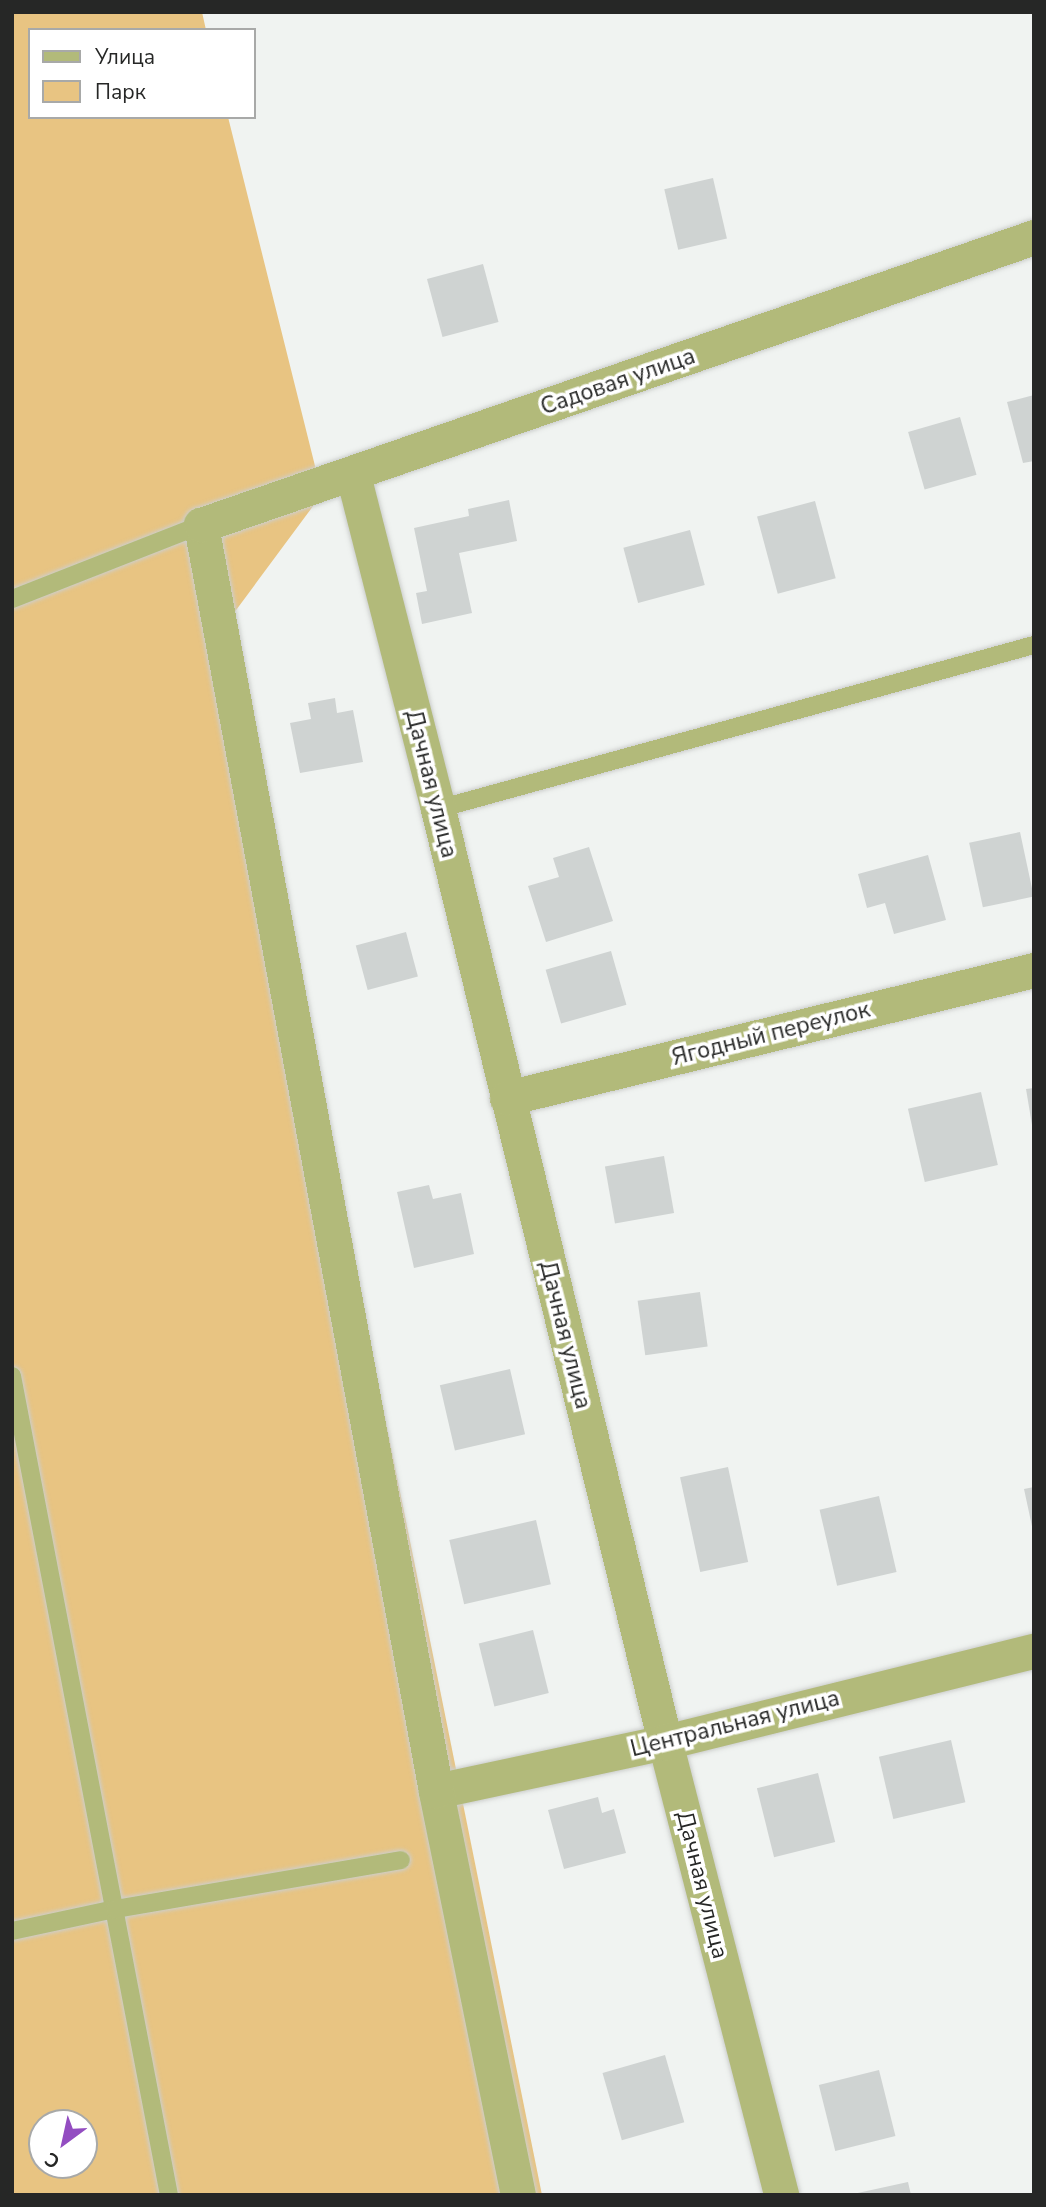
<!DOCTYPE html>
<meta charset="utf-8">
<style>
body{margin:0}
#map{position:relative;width:1046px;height:2207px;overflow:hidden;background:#f0f3f1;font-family:"Nunito Sans",sans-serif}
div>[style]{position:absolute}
.green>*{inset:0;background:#e8c482}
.building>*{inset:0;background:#cfd3d2;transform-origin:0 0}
.roads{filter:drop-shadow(0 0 2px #cccecc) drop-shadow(0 0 2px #cccecc)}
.lane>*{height:18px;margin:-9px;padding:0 9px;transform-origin:9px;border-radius:9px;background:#b2ba7a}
.street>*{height:35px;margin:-17.5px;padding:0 17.5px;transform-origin:17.5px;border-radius:17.5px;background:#b2ba7a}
span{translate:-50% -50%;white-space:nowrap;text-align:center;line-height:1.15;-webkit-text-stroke:7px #fff;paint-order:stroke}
.street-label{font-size:23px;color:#262726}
.frame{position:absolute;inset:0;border:14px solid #262726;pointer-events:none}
.legend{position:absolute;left:28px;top:28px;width:228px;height:91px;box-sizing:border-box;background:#fff;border:2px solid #a8a9a8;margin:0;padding:9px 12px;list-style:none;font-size:21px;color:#262726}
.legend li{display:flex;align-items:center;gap:14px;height:35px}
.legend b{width:35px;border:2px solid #a8a9a8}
.north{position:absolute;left:28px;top:2109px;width:70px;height:70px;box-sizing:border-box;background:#fff;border:2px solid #a8a9a8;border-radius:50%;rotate:213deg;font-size:19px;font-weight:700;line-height:28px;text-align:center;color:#262726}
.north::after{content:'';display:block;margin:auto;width:24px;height:32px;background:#934dc1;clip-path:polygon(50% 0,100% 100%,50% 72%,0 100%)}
</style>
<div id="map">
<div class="green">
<div style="clip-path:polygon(evenodd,12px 12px,202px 12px,206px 30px,30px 30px,30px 117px,228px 117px,322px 494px,225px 625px,542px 2195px,12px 2195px,12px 12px,42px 2123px,84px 2123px,84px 2165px,42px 2165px,42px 2123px)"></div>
</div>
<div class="building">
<div style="left:713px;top:178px;width:62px;height:50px;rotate:77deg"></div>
<div style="left:483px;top:264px;width:60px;height:58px;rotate:75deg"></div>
<div style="clip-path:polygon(1034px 395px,1034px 461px,1023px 463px,1007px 402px)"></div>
<div style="left:960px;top:417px;width:60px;height:54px;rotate:74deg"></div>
<div style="clip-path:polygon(509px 500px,517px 541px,459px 553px,472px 613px,422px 624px,416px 593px,427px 591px,414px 528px,469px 516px,468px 509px)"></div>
<div style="left:815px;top:501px;width:80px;height:60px;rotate:75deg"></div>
<div style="left:690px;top:530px;width:57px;height:69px;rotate:75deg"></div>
<div style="clip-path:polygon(335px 698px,337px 713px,353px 710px,363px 762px,300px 773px,290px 723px,311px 719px,308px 703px)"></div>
<div style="left:1020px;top:832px;width:66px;height:52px;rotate:78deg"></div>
<div style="clip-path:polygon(589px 847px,613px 921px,546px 942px,528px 886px,559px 877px,553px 858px)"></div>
<div style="clip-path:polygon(928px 855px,946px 920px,894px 934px,885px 903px,867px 908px,858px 874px)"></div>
<div style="left:406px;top:932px;width:46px;height:52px;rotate:75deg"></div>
<div style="left:611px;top:951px;width:56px;height:68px;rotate:74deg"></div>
<div style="clip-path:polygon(1034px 1088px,1034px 1125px,1032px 1125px,1026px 1089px)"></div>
<div style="left:981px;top:1092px;width:75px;height:75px;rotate:77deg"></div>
<div style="left:664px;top:1156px;width:58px;height:60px;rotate:80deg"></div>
<div style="clip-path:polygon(429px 1185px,433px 1199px,461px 1193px,474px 1254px,414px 1268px,397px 1192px)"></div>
<div style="left:700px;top:1292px;width:55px;height:63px;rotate:82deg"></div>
<div style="left:510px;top:1369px;width:67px;height:72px;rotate:77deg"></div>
<div style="left:728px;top:1467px;width:97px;height:49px;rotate:78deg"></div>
<div style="clip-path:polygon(1034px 1487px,1034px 1530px,1033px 1531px,1024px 1489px)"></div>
<div style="left:879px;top:1496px;width:78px;height:61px;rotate:77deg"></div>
<div style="left:536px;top:1520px;width:66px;height:89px;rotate:77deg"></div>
<div style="left:533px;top:1630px;width:65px;height:56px;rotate:76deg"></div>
<div style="left:951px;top:1740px;width:64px;height:74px;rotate:77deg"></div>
<div style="left:818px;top:1773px;width:71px;height:63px;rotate:76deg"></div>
<div style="clip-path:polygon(598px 1797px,602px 1813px,614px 1809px,626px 1853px,564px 1869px,548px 1810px)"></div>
<div style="left:665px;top:2055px;width:70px;height:65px;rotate:74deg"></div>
<div style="left:879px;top:2070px;width:68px;height:62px;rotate:76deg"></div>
<div style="clip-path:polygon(908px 2182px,911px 2195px,853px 2195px,853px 2194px)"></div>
</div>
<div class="roads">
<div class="lane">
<div style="left:12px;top:599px;width:203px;rotate:-21.4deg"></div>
<div style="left:438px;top:809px;width:618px;rotate:-15.39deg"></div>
<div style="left:12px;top:1376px;width:834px;rotate:79.15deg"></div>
<div style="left:12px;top:1931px;width:105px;rotate:-12.1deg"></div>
<div style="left:115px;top:1909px;width:290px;rotate:-9.7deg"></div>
</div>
<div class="street">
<div style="left:353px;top:475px;width:345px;rotate:75.7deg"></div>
<div style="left:438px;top:809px;width:960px;rotate:76.33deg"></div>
<div style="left:665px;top:1742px;width:468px;rotate:75.6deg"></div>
<div style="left:507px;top:1098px;width:542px;rotate:-13.65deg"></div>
<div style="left:436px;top:1791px;width:234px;rotate:-12.1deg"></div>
<div style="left:665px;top:1742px;width:380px;rotate:-13.9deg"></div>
<div style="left:518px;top:2195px;width:412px;rotate:-101.5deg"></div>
<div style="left:436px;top:1791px;width:1288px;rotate:-100.52deg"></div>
<div style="left:201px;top:525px;width:881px;rotate:-19.07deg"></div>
</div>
</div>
<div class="street-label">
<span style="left:618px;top:382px;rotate:-19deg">Садовая улица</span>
<span style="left:431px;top:784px;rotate:76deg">Дачная улица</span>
<span style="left:771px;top:1034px;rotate:-14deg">Ягодный переулок</span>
<span style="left:565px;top:1335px;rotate:76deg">Дачная улица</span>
<span style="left:735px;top:1724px;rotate:-14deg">Центральная улица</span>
<span style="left:702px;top:1885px;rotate:76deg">Дачная улица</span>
</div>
<div class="frame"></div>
<ul class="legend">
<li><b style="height:9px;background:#b2ba7a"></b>Улица</li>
<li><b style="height:19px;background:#e8c482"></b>Парк</li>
</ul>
<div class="north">С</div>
</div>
